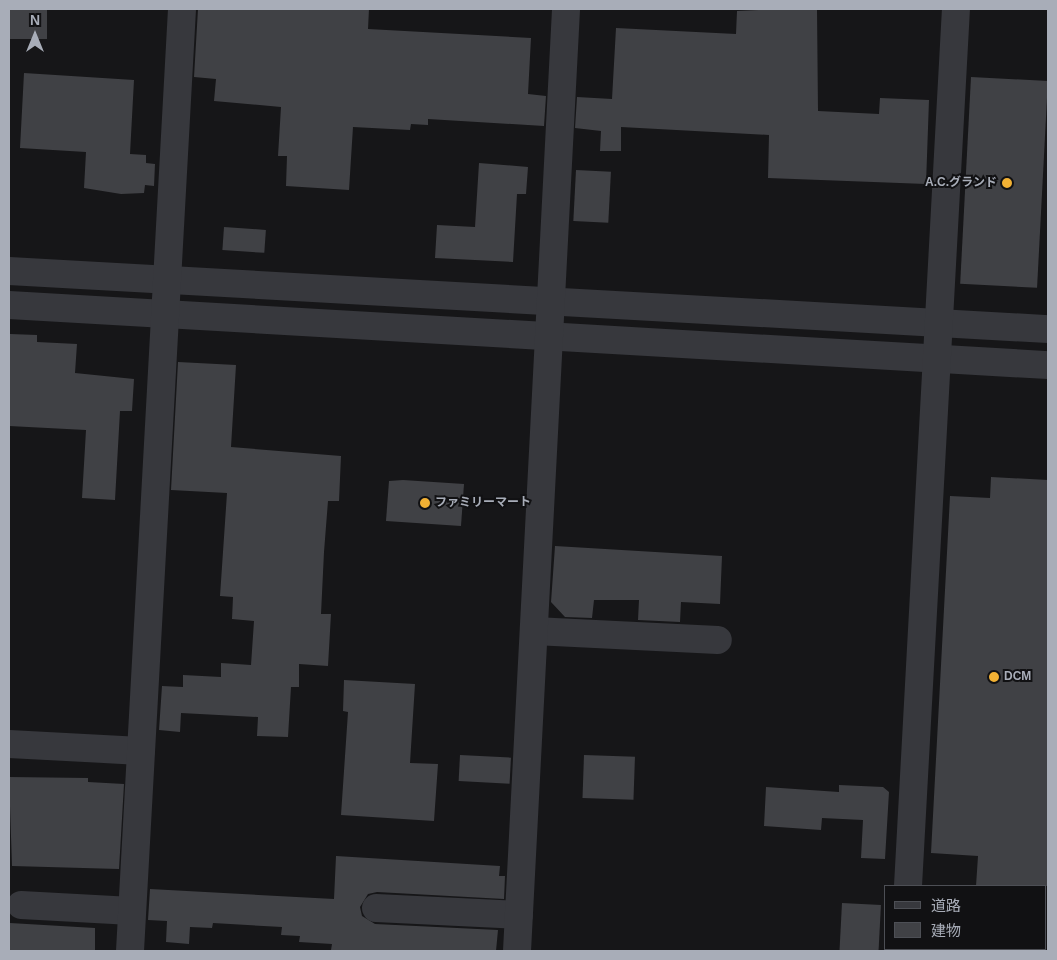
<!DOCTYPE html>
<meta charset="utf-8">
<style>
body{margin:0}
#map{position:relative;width:1057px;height:960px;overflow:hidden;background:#161618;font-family:Helvetica,"Noto Sans JP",sans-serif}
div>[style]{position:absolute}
.building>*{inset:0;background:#404145;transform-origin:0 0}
.minor>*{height:28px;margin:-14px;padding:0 14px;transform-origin:14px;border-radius:14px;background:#37383d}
.dots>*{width:14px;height:14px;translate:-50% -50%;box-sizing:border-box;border:2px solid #111113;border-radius:50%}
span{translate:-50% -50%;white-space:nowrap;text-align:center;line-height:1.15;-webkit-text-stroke:4px #111113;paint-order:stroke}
.poi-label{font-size:12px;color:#a8adb8;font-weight:700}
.right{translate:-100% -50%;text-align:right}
.left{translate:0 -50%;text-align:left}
.frame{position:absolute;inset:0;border:10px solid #a8adb8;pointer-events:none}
.legend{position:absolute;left:884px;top:885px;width:162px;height:65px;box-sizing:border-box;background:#111113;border:1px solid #4d4f55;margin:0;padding:6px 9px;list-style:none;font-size:15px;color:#a8adb8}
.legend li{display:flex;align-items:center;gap:10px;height:25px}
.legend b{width:25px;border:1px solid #4d4f55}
.north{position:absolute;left:10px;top:10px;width:50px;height:50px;-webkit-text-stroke:4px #111113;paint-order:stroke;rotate:0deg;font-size:14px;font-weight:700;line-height:20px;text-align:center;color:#a8adb8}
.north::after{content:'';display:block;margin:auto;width:18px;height:22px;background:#a8adb8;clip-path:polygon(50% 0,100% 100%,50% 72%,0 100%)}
</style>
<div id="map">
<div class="building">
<div style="left:9px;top:9px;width:38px;height:30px"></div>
<div style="clip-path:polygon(198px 9px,369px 9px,368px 29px,531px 38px,528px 94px,546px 96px,544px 126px,428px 119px,428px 125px,411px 124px,410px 130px,353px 127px,349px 190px,286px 186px,287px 156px,278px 156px,281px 107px,214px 101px,216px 79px,194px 77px)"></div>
<div style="clip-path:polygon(780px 9px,817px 9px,818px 111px,879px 114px,880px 98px,929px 100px,926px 184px,768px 178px,769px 135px,621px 127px,621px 151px,600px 151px,601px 131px,575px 128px,577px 97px,612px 99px,616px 28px,736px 34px,737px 11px)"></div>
<div style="clip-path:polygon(24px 73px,134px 80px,130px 154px,146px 155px,146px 163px,155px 164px,154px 186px,145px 185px,144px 193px,121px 194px,84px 188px,86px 152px,20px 148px)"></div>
<div style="left:971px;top:77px;width:77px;height:207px;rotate:3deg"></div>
<div style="clip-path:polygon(479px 163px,528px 167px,526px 194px,517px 194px,513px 262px,435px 258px,437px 225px,475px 227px)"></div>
<div style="left:576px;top:170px;width:35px;height:51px;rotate:3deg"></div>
<div style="left:224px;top:227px;width:42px;height:23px;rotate:4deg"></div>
<div style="clip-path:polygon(10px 334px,37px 335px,37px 342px,77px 344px,75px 373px,134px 379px,132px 411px,120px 411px,115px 500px,82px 498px,86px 430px,9px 426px)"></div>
<div style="clip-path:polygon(178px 362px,236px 365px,231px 447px,341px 456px,339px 501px,328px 501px,324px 552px,321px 614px,331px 614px,328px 666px,299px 664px,299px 687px,291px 687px,288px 737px,257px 736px,258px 717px,181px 713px,180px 732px,159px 730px,162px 686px,183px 687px,183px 675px,221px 677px,221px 663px,251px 665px,254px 621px,232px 619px,233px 597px,220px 596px,227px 493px,171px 490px)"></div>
<div style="clip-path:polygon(991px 477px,1048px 480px,1048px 886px,976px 886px,978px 856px,931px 853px,950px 496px,990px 498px)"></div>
<div style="clip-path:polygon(403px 480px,464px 484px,461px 526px,386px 521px,389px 481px)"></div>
<div style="clip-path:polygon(555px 546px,722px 556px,720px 604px,681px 602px,680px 622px,638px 620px,639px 600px,594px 600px,592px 618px,565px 617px,551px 602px)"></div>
<div style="clip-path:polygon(344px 680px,415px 684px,410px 763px,438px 764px,434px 821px,341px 815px,348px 712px,343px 711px)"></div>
<div style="left:460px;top:755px;width:51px;height:26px;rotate:3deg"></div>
<div style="left:584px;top:755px;width:51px;height:43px;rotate:2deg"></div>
<div style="clip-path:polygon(9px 777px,88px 778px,88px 782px,124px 784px,119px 869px,12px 866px)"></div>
<div style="clip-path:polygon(839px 785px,883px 787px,889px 792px,885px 859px,861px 858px,863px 820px,822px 818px,821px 830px,764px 826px,766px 787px,839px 792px)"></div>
<div style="clip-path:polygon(336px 856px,500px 866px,499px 876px,505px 876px,504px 899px,377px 892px,368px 894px,360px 907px,362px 916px,375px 924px,498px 930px,496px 951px,331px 950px,332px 944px,299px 942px,300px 936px,281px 935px,282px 927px,213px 923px,212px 928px,190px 927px,189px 944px,166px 942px,167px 921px,148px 920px,150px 889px,334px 899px)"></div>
<div style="left:842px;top:903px;width:39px;height:48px;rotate:3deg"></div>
<div style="clip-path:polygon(10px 923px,95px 928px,95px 951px,9px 951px)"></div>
</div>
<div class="minor">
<div style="left:9px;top:271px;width:1041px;rotate:3.2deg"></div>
<div style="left:9px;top:305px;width:1041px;rotate:3.31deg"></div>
<div style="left:534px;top:631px;width:184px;rotate:2.8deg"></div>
<div style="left:9px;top:744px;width:132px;rotate:3deg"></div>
<div style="left:908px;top:886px;width:878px;rotate:-86.87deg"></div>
<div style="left:21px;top:905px;width:111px;rotate:3.1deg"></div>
<div style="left:376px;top:908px;width:143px;rotate:2.8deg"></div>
<div style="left:130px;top:951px;width:943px;rotate:-86.84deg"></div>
<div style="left:517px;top:951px;width:943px;rotate:-87.02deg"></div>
<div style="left:904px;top:951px;width:2px;rotate:-63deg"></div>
</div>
<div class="dots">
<div style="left:1007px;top:183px;background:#f2b134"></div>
<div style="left:425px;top:503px;background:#f2b134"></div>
<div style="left:994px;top:677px;background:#f2b134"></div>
</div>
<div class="poi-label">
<span class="right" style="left:997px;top:183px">A.C.グランド</span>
<span class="left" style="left:435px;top:503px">ファミリーマート</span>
<span class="left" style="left:1004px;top:677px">DCM</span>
</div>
<div class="frame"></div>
<ul class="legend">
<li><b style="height:6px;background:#37383d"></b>道路</li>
<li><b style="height:14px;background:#404145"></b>建物</li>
</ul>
<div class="north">N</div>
</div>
